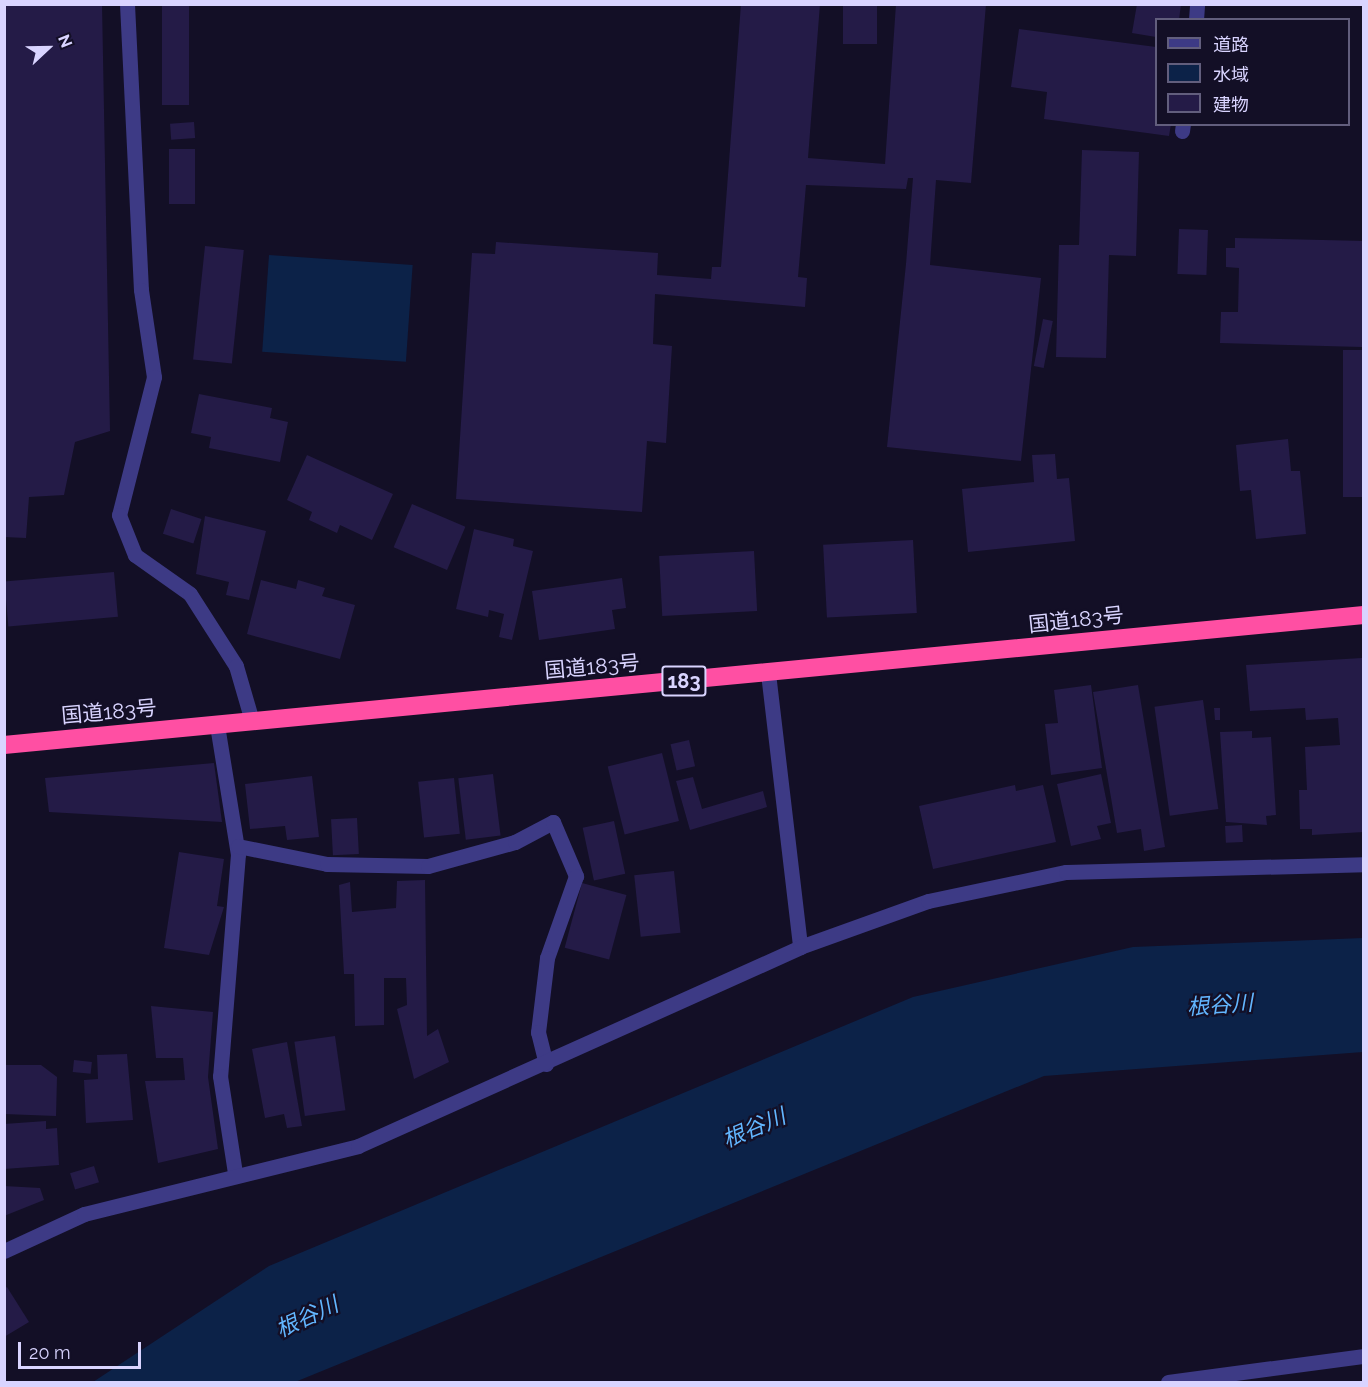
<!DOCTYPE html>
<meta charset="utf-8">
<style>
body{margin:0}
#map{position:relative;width:1368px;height:1387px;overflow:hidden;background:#130f26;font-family:Raleway,"Noto Sans JP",sans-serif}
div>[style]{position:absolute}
.water>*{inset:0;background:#0c2248;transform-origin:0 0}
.building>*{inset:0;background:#241b47;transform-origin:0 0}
.lane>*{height:15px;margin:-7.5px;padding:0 7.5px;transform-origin:7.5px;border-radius:7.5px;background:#3d3a85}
.street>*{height:15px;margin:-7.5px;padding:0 7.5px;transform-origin:7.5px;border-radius:7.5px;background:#3d3a85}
.highway>*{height:18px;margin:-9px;padding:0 9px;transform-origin:9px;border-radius:9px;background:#ff4fa3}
span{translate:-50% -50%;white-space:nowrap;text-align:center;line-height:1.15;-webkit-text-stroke:4.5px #130f26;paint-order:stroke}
.shield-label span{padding:2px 4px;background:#130f26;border:2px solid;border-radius:4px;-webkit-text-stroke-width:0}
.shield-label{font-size:20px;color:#d9d4ff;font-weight:700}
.street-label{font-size:21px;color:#d9d4ff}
.water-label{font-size:22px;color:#62b6ff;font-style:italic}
.frame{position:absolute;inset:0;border:6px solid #d9d4ff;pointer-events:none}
.legend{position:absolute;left:1155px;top:18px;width:195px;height:108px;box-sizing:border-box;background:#130f26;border:2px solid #625e7d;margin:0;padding:8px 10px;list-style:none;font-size:18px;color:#d9d4ff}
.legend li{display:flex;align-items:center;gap:12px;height:30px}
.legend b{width:30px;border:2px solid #625e7d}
.north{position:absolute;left:18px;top:18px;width:60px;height:60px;-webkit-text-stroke:4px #130f26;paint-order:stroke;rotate:68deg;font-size:16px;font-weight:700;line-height:24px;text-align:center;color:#d9d4ff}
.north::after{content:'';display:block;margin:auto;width:21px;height:27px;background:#d9d4ff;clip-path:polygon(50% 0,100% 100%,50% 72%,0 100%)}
.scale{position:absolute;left:18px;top:1342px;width:123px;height:27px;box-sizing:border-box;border:3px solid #d9d4ff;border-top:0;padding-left:8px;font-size:18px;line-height:21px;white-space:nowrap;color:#d9d4ff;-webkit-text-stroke:4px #130f26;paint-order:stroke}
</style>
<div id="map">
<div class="water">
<div style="left:269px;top:255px;width:144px;height:97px;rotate:4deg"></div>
<div style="clip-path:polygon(1363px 938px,1363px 1052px,1044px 1076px,295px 1382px,93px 1382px,269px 1266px,913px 997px,1133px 947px)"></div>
</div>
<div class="building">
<div style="clip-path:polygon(4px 4px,102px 4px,110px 431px,75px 442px,64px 495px,29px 497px,26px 538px,4px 537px)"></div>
<div style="left:162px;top:4px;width:27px;height:101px"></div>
<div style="clip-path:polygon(741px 4px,820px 4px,808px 158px,885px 164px,896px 4px,986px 4px,971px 183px,936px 180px,930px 265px,1041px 278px,1021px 461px,887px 447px,906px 264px,913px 178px,908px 178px,906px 189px,806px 185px,798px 277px,807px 278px,805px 307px,655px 294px,653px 344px,672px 346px,666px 443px,647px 441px,642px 512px,456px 499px,472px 253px,495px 254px,496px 242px,658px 253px,657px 275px,711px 279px,712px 267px,721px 267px)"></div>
<div style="left:843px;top:4px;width:34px;height:40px"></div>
<div style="clip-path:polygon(1137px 4px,1181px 4px,1179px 20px,1156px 20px,1156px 37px,1132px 33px)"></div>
<div style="clip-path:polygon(1019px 29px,1156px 47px,1156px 124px,1171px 124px,1169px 136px,1044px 119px,1047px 92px,1011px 87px)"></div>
<div style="left:194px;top:122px;width:16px;height:24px;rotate:86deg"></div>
<div style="left:169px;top:149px;width:26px;height:55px"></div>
<div style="clip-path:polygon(1082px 150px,1139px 152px,1136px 256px,1109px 255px,1106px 358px,1056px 357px,1059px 245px,1079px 245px)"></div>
<div style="left:1179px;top:229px;width:29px;height:45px;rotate:2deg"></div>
<div style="clip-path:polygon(1235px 238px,1364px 241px,1362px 347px,1220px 343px,1221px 312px,1238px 312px,1239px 268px,1226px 267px,1226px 248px,1235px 248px)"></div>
<div style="left:205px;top:246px;width:39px;height:114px;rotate:6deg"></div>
<div style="left:1043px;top:319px;width:10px;height:48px;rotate:11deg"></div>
<div style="left:1343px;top:350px;width:21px;height:147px"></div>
<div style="clip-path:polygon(199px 394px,272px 408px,270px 418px,288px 422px,280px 462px,209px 448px,211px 437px,191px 433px)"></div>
<div style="clip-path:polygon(1288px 439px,1291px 471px,1300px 471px,1306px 534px,1256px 539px,1251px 490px,1240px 491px,1236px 445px)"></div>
<div style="clip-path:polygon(1055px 454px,1057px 479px,1069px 478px,1075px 541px,968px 552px,962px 489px,1034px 482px,1032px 455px)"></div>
<div style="clip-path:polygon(307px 455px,393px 494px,372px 540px,340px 525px,337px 533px,309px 520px,312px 512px,287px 500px)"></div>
<div style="left:412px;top:504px;width:58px;height:47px;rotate:23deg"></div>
<div style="left:171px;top:509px;width:32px;height:26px;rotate:18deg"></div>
<div style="clip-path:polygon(205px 516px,266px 531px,249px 600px,226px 595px,229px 582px,196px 574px)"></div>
<div style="clip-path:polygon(474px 529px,514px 539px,513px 546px,533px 551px,512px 640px,499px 637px,504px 614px,489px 610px,488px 617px,456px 609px)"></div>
<div style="left:913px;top:540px;width:73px;height:90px;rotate:87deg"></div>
<div style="left:754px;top:551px;width:60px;height:95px;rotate:87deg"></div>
<div style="left:114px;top:572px;width:45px;height:110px;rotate:85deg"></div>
<div style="clip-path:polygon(622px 578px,626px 608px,612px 610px,615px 629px,539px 640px,532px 591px)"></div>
<div style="clip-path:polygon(261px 580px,296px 589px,298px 580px,325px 588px,322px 596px,355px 605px,340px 659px,247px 634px)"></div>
<div style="clip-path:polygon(1362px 658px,1364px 832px,1312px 835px,1312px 829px,1300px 829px,1299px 790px,1307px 790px,1305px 747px,1340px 745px,1338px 718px,1306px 720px,1305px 708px,1250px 711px,1246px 665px)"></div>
<div style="clip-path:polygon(1091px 685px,1102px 768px,1051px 775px,1045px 724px,1058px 723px,1054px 690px)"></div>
<div style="clip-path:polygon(1138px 685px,1165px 847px,1144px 851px,1141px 829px,1117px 833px,1093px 692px)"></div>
<div style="left:1203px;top:700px;width:110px;height:49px;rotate:82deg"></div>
<div style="clip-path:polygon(1214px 708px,1220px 708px,1220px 720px,1215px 720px)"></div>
<div style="clip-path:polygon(1252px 731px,1252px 738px,1271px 737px,1276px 815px,1266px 816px,1267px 825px,1226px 822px,1220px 732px)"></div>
<div style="left:689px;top:740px;width:27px;height:19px;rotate:77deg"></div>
<div style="left:662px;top:753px;width:70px;height:56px;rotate:76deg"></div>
<div style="clip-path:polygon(214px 763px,222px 822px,49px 812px,45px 778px)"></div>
<div style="left:493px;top:774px;width:62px;height:35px;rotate:83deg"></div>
<div style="clip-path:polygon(1101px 774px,1111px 823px,1097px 826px,1101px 839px,1071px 846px,1057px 784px)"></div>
<div style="clip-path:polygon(312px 776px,319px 837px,287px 840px,285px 826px,250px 829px,245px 784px)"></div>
<div style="clip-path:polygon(693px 777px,702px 809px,763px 791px,767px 807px,690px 830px,676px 781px)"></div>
<div style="left:454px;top:778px;width:56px;height:36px;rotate:84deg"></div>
<div style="clip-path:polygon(1015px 785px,1016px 791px,1043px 785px,1056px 842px,933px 869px,919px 806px)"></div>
<div style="left:357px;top:818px;width:36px;height:26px;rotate:87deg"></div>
<div style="left:614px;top:821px;width:54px;height:32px;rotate:78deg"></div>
<div style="left:1242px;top:825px;width:17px;height:17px;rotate:87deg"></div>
<div style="clip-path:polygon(179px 852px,224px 859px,217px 906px,224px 907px,209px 955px,164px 948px)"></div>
<div style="left:674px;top:871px;width:62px;height:40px;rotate:84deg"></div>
<div style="clip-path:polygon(425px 880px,427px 1036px,438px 1029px,449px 1062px,414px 1079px,397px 1009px,407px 1005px,406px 978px,384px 978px,384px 1025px,355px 1026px,354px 974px,344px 974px,339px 885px,350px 882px,352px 912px,396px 908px,397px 881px)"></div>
<div style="left:582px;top:883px;width:46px;height:67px;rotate:15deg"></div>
<div style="clip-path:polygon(151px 1006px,213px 1012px,208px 1077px,218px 1149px,158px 1163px,145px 1081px,185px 1080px,183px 1058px,156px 1058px)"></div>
<div style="left:335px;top:1036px;width:75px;height:41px;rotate:82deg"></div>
<div style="clip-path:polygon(287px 1042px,302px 1126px,287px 1128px,284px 1114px,265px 1118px,252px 1049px)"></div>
<div style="clip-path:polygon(127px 1054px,133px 1120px,86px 1123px,84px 1080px,98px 1079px,97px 1055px)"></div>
<div style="left:74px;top:1060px;width:18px;height:12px;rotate:6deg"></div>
<div style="clip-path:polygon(4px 1065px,41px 1065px,57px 1077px,56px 1116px,4px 1114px)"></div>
<div style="clip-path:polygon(46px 1121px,46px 1129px,57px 1128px,59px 1165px,4px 1169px,4px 1124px)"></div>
<div style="left:94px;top:1166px;width:17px;height:25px;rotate:73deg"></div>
<div style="clip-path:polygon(4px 1186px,40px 1188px,44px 1200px,4px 1216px)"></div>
<div style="clip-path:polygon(7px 1287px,29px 1322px,4px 1337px,4px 1289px)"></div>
</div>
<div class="lane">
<div style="left:1196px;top:20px;width:16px;rotate:-86deg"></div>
<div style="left:1182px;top:131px;width:7px;rotate:-82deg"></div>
<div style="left:217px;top:725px;width:131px;rotate:80.8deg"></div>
<div style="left:238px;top:854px;width:223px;rotate:94.6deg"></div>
<div style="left:220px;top:1076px;width:98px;rotate:81.2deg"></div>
<div style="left:238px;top:846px;width:91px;rotate:11.4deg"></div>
<div style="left:327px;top:864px;width:101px;rotate:1.1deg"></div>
<div style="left:428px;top:866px;width:90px;rotate:-15.4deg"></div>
<div style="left:515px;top:842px;width:43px;rotate:-27.8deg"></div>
<div style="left:553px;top:822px;width:59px;rotate:66.9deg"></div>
<div style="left:576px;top:876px;width:87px;rotate:109.5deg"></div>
<div style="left:547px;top:958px;width:75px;rotate:96.9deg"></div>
<div style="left:538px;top:1032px;width:33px;rotate:76deg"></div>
</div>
<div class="street">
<div style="left:127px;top:4px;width:286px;rotate:87.2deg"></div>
<div style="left:141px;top:290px;width:88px;rotate:81.5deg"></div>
<div style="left:154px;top:377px;width:142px;rotate:104.2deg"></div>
<div style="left:119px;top:515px;width:43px;rotate:68.2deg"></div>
<div style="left:135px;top:555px;width:67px;rotate:35.3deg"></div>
<div style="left:190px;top:594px;width:85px;rotate:57.4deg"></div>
<div style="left:236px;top:666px;width:57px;rotate:73.8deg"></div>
<div style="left:768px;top:673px;width:276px;rotate:83.3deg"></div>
<div style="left:4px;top:1251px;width:88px;rotate:-24.8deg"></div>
<div style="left:84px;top:1214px;width:282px;rotate:-13.9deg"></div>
<div style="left:358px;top:1146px;width:485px;rotate:-24.2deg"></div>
<div style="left:800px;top:947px;width:136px;rotate:-19.8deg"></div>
<div style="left:928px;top:901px;width:141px;rotate:-11.9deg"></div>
<div style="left:1066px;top:872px;width:298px;rotate:-1.5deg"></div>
<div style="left:1168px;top:1382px;width:198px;rotate:-7.6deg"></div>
</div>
<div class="highway">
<div style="left:4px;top:745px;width:1366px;rotate:-5.46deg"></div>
</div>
<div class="shield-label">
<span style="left:684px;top:681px">183</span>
</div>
<div class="street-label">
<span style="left:1076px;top:620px;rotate:-6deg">国道183号</span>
<span style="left:592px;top:667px;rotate:-5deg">国道183号</span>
<span style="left:109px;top:712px;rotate:-5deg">国道183号</span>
</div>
<div class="water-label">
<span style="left:1220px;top:1005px;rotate:-4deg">根谷川</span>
<span style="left:754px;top:1128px;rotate:-23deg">根谷川</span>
<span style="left:307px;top:1317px;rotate:-25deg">根谷川</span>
</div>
<div class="frame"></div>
<ul class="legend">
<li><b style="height:8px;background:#3d3a85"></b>道路</li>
<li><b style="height:16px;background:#0c2248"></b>水域</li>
<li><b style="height:16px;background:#241b47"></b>建物</li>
</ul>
<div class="north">N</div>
<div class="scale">20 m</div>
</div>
